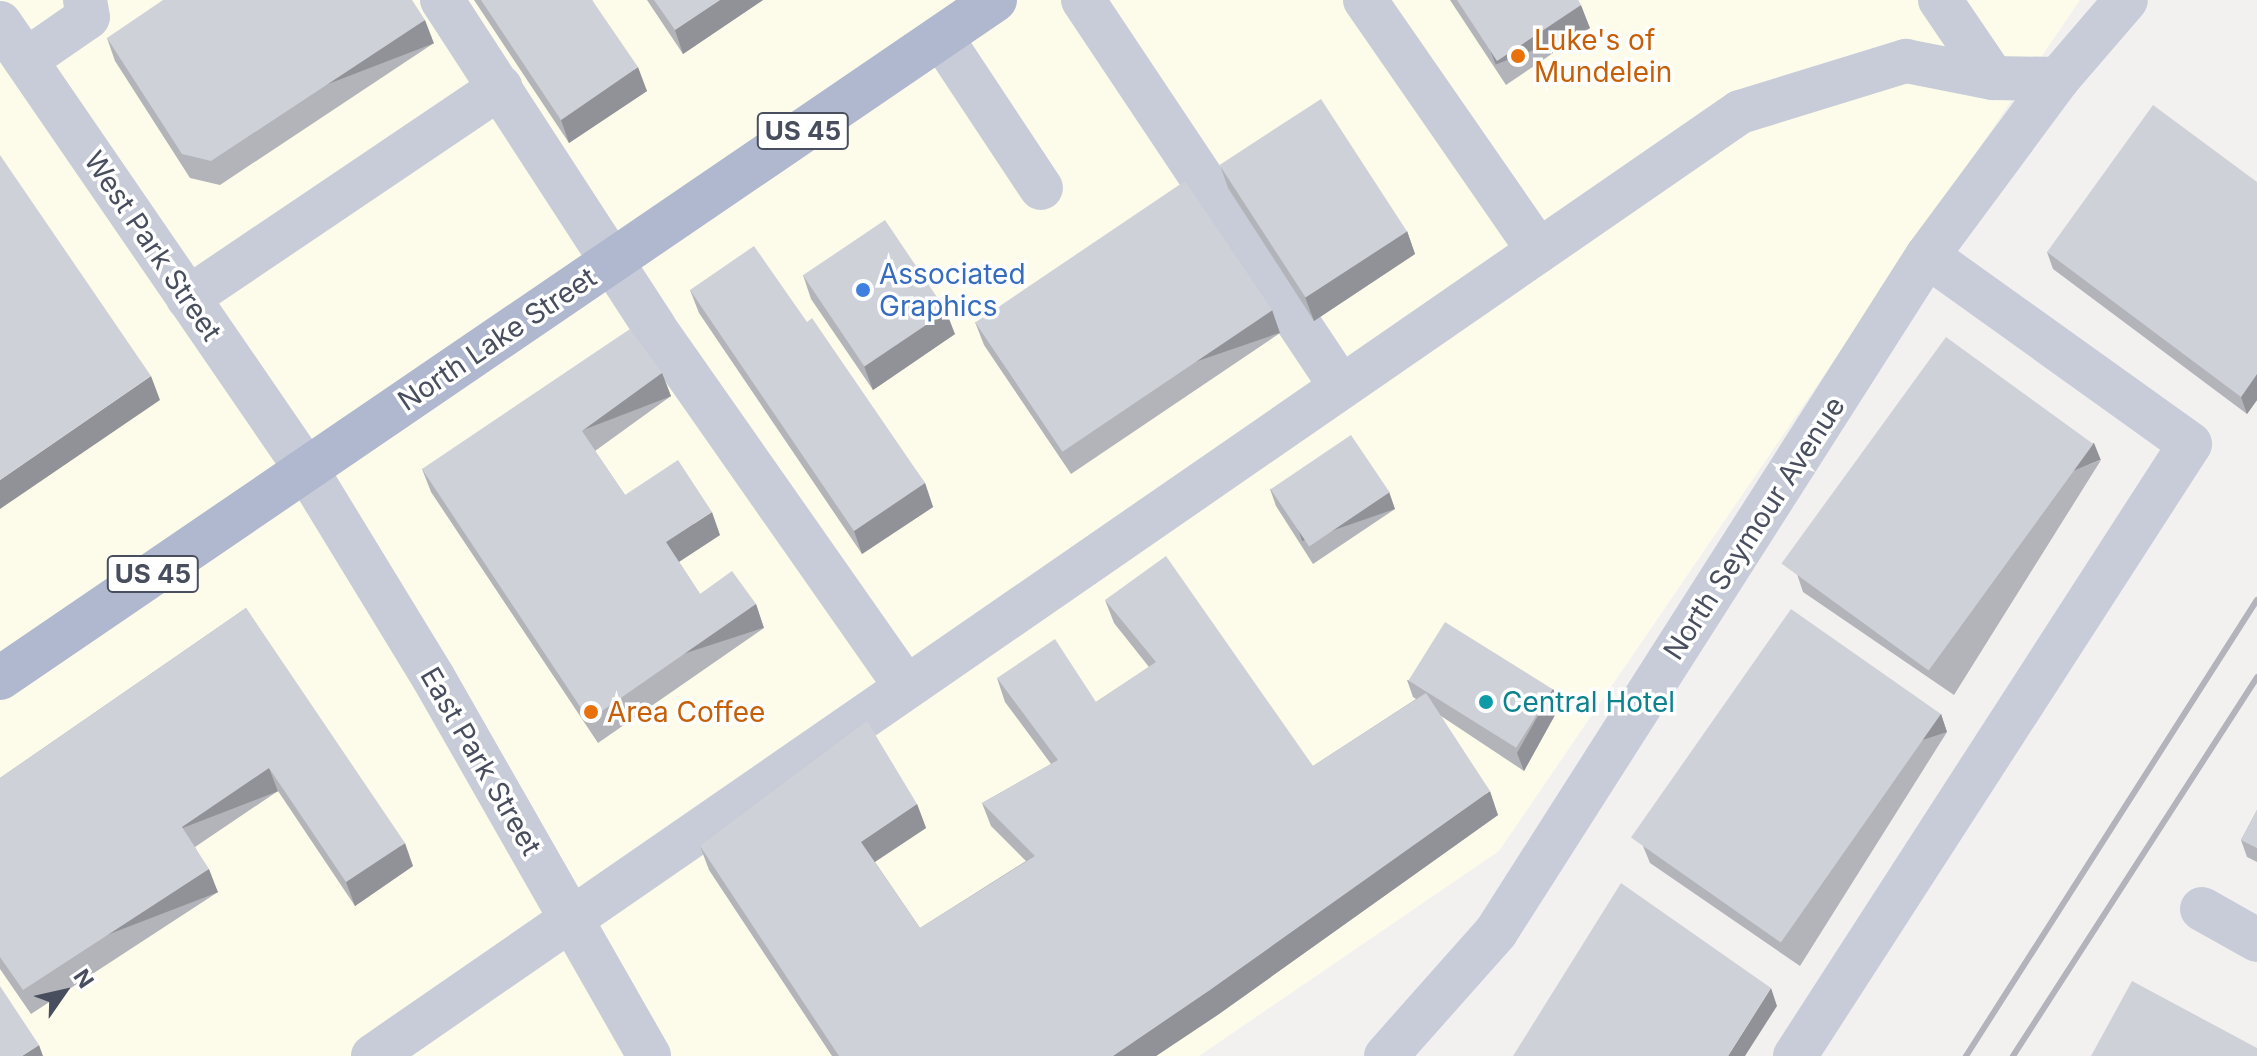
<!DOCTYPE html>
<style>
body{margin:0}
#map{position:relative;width:2257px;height:1056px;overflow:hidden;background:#f3f1f0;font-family:Inter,sans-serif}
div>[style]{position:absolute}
.commercial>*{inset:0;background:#fdfceb}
.minor>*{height:44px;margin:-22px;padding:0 22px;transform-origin:22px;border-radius:22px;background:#c7ccd8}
.major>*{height:44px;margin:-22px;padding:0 22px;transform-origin:22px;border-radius:22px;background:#b0b8cf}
.rail>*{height:6px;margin:-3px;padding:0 3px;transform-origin:3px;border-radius:3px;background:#b2b3bb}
.wall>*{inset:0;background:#b2b4ba}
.shaded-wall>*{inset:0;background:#919297;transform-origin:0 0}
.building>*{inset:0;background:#cfd1d8;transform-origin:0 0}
.dots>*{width:22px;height:22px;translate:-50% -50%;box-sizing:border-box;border:4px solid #fff;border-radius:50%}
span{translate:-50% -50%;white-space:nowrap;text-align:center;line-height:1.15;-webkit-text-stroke:7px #fff;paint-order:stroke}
.shield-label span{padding:2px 6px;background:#fff;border:2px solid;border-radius:6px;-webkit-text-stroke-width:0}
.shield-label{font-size:26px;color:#484e5e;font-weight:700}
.food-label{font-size:28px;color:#c56008}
.left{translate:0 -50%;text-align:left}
.street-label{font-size:28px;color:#484e5e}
.shop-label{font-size:28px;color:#366cbe}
.culture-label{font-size:28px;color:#0d838f}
.north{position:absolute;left:24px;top:952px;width:80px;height:80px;-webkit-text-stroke:6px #fff;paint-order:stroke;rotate:56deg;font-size:22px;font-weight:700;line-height:32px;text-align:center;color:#484e5e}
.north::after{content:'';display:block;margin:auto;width:28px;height:36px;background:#484e5e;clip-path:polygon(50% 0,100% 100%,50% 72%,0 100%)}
</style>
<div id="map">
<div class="commercial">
<div style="clip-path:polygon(0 0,2080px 0,1499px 851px,1199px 1056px,0 1056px)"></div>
</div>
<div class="minor">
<div style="left:442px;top:0;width:390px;rotate:57deg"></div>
<div style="left:654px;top:327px;width:439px;rotate:55deg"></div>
<div style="left:1083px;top:0;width:465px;rotate:56.3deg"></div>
<div style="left:1365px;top:0;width:305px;rotate:55.3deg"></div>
<div style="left:1940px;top:0;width:94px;rotate:55.8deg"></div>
<div style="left:0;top:23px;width:541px;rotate:55.55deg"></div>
<div style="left:306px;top:469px;width:244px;rotate:58.6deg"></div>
<div style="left:433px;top:677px;width:436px;rotate:60.3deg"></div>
<div style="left:941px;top:37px;width:181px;rotate:56.5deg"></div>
<div style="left:26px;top:60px;width:75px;rotate:-34.7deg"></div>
<div style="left:88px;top:17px;width:17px;rotate:-100deg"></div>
<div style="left:188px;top:298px;width:377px;rotate:-34deg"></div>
<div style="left:2202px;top:909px;width:63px;rotate:29.4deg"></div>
<div style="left:373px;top:1056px;width:1661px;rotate:-34.63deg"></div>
<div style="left:1740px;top:112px;width:174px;rotate:-17.1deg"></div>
<div style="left:1906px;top:61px;width:89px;rotate:11.1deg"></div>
<div style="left:1993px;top:78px;width:65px;rotate:0.9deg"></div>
<div style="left:1386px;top:1056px;width:166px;rotate:-48.4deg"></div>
<div style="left:1496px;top:932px;width:802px;rotate:-57.48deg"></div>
<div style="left:1927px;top:256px;width:220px;rotate:-53.5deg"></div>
<div style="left:2058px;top:79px;width:104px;rotate:-49.3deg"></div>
<div style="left:1795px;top:1056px;width:728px;rotate:-57.16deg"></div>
<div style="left:2190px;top:444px;width:323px;rotate:-144.4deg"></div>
</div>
<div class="major">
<div style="left:0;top:678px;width:1204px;rotate:-34.27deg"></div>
</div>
<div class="rail">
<div style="left:1966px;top:1056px;width:541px;rotate:-57.46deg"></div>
<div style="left:2013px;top:1056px;width:451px;rotate:-57.2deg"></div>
</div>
<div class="wall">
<div style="clip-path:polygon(474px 0,592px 0,647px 91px,569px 143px)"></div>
<div style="clip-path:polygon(647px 0,763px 0,683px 54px)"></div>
<div style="clip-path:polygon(1450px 0,1578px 0,1590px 28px,1506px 85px)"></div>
<div style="clip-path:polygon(107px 38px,434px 43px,220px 185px,190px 178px,115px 61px)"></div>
<div style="clip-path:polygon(1220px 165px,1407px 231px,1415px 254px,1314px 321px,1228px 188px)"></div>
<div style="clip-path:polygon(2257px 182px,2257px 400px,2247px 414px,2053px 269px,2047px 252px)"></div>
<div style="clip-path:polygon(803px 275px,955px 334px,873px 390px,811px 299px)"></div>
<div style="clip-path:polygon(690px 290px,807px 322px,925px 483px,933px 507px,862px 554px,699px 313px)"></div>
<div style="clip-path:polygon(1272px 310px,1280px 333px,1071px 474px,984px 345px,975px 322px)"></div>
<div style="clip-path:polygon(662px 373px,671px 396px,595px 451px,625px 495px,720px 535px,679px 562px,700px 594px,756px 604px,764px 628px,598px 743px,431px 492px,422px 469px)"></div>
<div style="clip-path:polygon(2101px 460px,1954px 695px,1803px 592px,1797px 574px)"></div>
<div style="clip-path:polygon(1270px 489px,1389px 492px,1395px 509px,1313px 564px,1276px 506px)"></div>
<div style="clip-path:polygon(1105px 600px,1313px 766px,1416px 699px,1413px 697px,1407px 680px,1553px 689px,1560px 706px,1524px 771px,1441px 716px,1498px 815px,1219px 1014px,1156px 1056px,832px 1056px,709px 870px,700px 846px,917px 804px,926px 828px,875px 862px,920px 928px,1026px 861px,991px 826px,982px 803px,1051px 764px,1005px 702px,997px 678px,1096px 702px,1149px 667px,1114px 623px)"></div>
<div style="clip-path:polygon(246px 608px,413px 866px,355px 906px,278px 791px,195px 847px,218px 892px,31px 1014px,0 969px,0 778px)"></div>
<div style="clip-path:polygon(1941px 714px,1947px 732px,1800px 966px,1650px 863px,1643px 846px)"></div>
<div style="clip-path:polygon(2257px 810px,2257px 862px,2247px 857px,2241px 840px)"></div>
</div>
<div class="shaded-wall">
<div style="clip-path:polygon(720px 0,763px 0,683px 54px,675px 30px)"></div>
<div style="left:1581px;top:5px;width:25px;height:101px;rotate:69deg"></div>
<div style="left:425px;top:20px;width:25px;height:256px;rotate:69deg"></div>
<div style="clip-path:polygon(638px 67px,647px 91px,569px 143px,561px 120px)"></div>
<div style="clip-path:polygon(1407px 231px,1415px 254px,1314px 321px,1305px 297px)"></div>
<div style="left:1272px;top:310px;width:24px;height:252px;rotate:71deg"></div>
<div style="clip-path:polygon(946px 311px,955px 334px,873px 390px,864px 366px)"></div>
<div style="left:662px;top:373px;width:25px;height:99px;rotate:69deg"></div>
<div style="clip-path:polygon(2257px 374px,2257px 400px,2247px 414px,2241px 397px)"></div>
<div style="clip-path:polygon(151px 376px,160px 400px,0 509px,0 480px)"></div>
<div style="left:2094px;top:443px;width:18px;height:276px;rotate:68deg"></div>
<div style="clip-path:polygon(925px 483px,933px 507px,862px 554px,854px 531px)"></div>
<div style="left:1389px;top:492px;width:18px;height:98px;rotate:71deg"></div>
<div style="clip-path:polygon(712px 512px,720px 535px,674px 565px,666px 542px)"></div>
<div style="left:756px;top:604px;width:25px;height:203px;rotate:72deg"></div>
<div style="clip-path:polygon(1553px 689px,1560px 706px,1524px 771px,1517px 753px)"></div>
<div style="left:1941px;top:714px;width:19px;height:277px;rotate:72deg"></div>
<div style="left:269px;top:768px;width:25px;height:105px;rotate:69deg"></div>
<div style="clip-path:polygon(1490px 791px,1498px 815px,1219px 1014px,1156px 1056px,1113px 1056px)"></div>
<div style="clip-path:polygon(917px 804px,926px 828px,870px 865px,861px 842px)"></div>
<div style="clip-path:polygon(405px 843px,413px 866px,355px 906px,346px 882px)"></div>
<div style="left:209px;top:869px;width:25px;height:222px;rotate:69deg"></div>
<div style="clip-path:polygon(1771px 988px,1777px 1006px,1745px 1056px,1728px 1056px)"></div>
<div style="clip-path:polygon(39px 1045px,43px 1056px,22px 1056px)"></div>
</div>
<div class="building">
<div style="clip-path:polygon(163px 0,412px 0,425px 20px,211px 161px,182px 154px,107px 38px)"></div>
<div style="clip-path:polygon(481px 0,592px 0,638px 67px,561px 120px)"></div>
<div style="clip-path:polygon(654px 0,720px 0,675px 30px)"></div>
<div style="clip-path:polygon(1457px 0,1578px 0,1581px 5px,1497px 61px)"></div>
<div style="left:1321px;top:99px;width:158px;height:121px;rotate:57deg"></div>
<div style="clip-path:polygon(2153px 105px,2257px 182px,2257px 374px,2241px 397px,2047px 252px)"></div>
<div style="clip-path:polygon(0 155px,151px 376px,0 480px)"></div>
<div style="left:1185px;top:181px;width:156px;height:253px;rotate:56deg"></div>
<div style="left:885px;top:220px;width:110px;height:99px;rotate:56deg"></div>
<div style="clip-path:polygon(754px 246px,807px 322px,812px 318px,925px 483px,854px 531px,690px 290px)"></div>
<div style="clip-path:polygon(630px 329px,662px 373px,582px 431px,625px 495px,678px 460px,712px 512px,666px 542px,700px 594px,732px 571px,756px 604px,589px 720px,422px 469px)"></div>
<div style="left:1946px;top:337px;width:182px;height:280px;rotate:36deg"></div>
<div style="left:1351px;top:435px;width:69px;height:97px;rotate:56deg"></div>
<div style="clip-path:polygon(1166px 556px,1313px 766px,1426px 693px,1490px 791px,1210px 990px,1113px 1056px,839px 1056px,700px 846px,867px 721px,917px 804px,861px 842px,920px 928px,1035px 856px,982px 803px,1058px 760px,997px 678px,1055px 639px,1096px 702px,1156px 662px,1105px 600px)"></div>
<div style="clip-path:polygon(246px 608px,405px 843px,346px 882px,269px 768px,182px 827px,209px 869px,23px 990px,0 957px,0 778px)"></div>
<div style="left:1791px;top:609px;width:183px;height:279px;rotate:35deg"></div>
<div style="left:1445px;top:622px;width:127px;height:69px;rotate:32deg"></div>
<div style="clip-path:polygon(2257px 810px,2257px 848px,2241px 840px)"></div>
<div style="clip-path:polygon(1621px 883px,1771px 988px,1728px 1056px,1513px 1056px)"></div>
<div style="clip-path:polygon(2132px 981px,2257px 1048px,2257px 1056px,2091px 1056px)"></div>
<div style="clip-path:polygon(0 986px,39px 1045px,22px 1056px,0 1056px)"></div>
</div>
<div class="dots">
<div style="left:1518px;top:56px;background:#e8710a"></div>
<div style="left:863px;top:290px;background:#3f7fe0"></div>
<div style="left:1486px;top:702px;background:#0f9aa8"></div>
<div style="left:591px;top:712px;background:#e8710a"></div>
</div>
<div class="shield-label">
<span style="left:803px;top:131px">US 45</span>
<span style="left:153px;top:574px">US 45</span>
</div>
<div class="food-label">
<span class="left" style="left:1534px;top:56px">Luke's of<br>Mundelein</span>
<span class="left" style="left:607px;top:712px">Area Coffee</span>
</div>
<div class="street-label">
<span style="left:153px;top:246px;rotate:56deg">West Park Street</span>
<span style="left:497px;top:339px;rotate:-34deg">North Lake Street</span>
<span style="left:1754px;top:528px;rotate:-57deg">North Seymour Avenue</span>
<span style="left:481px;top:761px;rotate:60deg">East Park Street</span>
</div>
<div class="shop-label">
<span class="left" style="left:879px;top:290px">Associated<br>Graphics</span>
</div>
<div class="culture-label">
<span class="left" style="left:1502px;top:702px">Central Hotel</span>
</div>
<div class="north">N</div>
</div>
